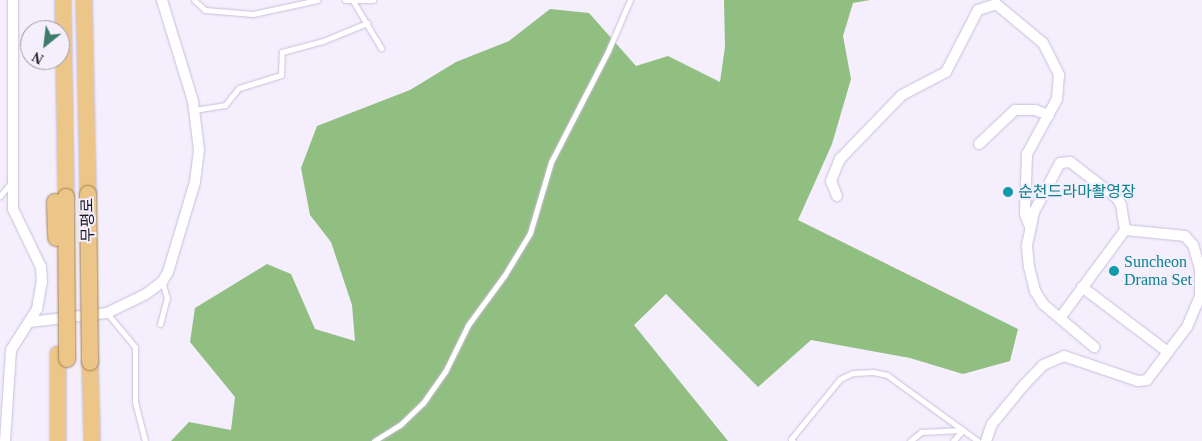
<!DOCTYPE html>
<meta charset="utf-8">
<style>
body{margin:0}
#map{position:relative;width:1202px;height:441px;overflow:hidden;background:#f4eefd;font-family:"Times New Roman","Noto Sans KR",serif}
div>[style]{position:absolute}
.forest>*{inset:0;background:#91be81}
.roads{filter:drop-shadow(0 0 1px #c9bfd8) drop-shadow(0 0 1px #c9bfd8)}
.service>*{height:5px;margin:-2.5px;padding:0 2.5px;transform-origin:2.5px;border-radius:2.5px;background:#fff}
.minor>*{height:10px;margin:-5px;padding:0 5px;transform-origin:5px;border-radius:5px;background:#fff}
.trunk>*{height:16px;margin:-8px;padding:0 8px;transform-origin:8px;border-radius:8px;background:#ecc688}
.bridges{filter:drop-shadow(0 0 1px #a08052) drop-shadow(0 0 1px #a08052)}
.trunk-bridge>*{height:16px;margin:-8px;padding:0 8px;transform-origin:8px;border-radius:8px;background:#ecc688}
.dots>*{width:14px;height:14px;translate:-50% -50%;box-sizing:border-box;border:2px solid #f4eefd;border-radius:50%}
span{translate:-50% -50%;white-space:nowrap;text-align:center;line-height:1.15;-webkit-text-stroke:4px #f4eefd;paint-order:stroke}
.culture-label{font-size:16px;color:#0d838f}
.left{translate:0 -50%;text-align:left}
.street-label{font-size:16px;color:#1d1a23}
.north{position:absolute;left:20px;top:20px;width:50px;height:50px;box-sizing:border-box;background:#f4eefd;border:1px solid #9e99a6;border-radius:50%;rotate:209deg;font-size:14px;font-weight:700;line-height:20px;text-align:center;color:#1d1a23}
.north::after{content:'';display:block;margin:auto;width:18px;height:22px;background:#3d7c6a;clip-path:polygon(50% 0,100% 100%,50% 72%,0 100%)}
</style>
<div id="map">
<div class="forest">
<div style="clip-path:polygon(724px 0,870px 0,853px 3px,843px 36px,851px 79px,832px 144px,798px 220px,1018px 329px,1010px 361px,963px 374px,910px 358px,811px 340px,758px 387px,666px 294px,634px 325px,728px 441px,171px 441px,189px 422px,231px 430px,235px 397px,190px 342px,195px 308px,267px 264px,291px 274px,315px 329px,355px 341px,352px 305px,331px 242px,310px 215px,301px 168px,317px 126px,410px 90px,456px 62px,509px 41px,550px 9px,589px 13px,636px 66px,668px 56px,720px 82px,725px 47px)"></div>
</div>
<div class="roads">
<div class="service">
<div style="left:194px;top:0;width:15px;rotate:42deg"></div>
<div style="left:205px;top:10px;width:48px;rotate:4.8deg"></div>
<div style="left:253px;top:14px;width:66px;rotate:-12.3deg"></div>
<div style="left:345px;top:0;width:28px"></div>
<div style="left:353px;top:1px;width:55px;rotate:59.2deg"></div>
<div style="left:194px;top:110px;width:31px;rotate:-9deg"></div>
<div style="left:225px;top:105px;width:22px;rotate:-51deg"></div>
<div style="left:239px;top:88px;width:44px;rotate:-17.2deg"></div>
<div style="left:281px;top:75px;width:23px;rotate:-88deg"></div>
<div style="left:282px;top:52px;width:42px;rotate:-15deg"></div>
<div style="left:323px;top:41px;width:48px;rotate:-22.2deg"></div>
<div style="left:0;top:196px;width:17px;rotate:-50deg"></div>
<div style="left:107px;top:313px;width:44px;rotate:50.5deg"></div>
<div style="left:135px;top:347px;width:55px;rotate:90deg"></div>
<div style="left:135px;top:402px;width:40px;rotate:75.6deg"></div>
<div style="left:160px;top:324px;width:27px;rotate:-75deg"></div>
<div style="left:167px;top:298px;width:17px;rotate:-107deg"></div>
<div style="left:374px;top:441px;width:31px;rotate:-32deg"></div>
<div style="left:400px;top:425px;width:32px;rotate:-44deg"></div>
<div style="left:423px;top:403px;width:38px;rotate:-55deg"></div>
<div style="left:445px;top:372px;width:52px;rotate:-63.9deg"></div>
<div style="left:468px;top:325px;width:61px;rotate:-53.7deg"></div>
<div style="left:504px;top:276px;width:50px;rotate:-58.8deg"></div>
<div style="left:530px;top:233px;width:74px;rotate:-73.5deg"></div>
<div style="left:551px;top:162px;width:125px;rotate:-62.8deg"></div>
<div style="left:608px;top:51px;width:56px;rotate:-66.7deg"></div>
<div style="left:793px;top:441px;width:3px;rotate:-135deg"></div>
<div style="left:791px;top:439px;width:77px;rotate:-50.8deg"></div>
<div style="left:840px;top:379px;width:14px;rotate:-25deg"></div>
<div style="left:853px;top:373px;width:20px;rotate:-3deg"></div>
<div style="left:873px;top:372px;width:14px;rotate:12deg"></div>
<div style="left:887px;top:375px;width:112px;rotate:36deg"></div>
<div style="left:910px;top:441px;width:14px;rotate:-39deg"></div>
<div style="left:921px;top:432px;width:41px;rotate:-2.8deg"></div>
<div style="left:953px;top:441px;width:15px;rotate:-48deg"></div>
</div>
<div class="minor">
<div style="left:979px;top:144px;width:50px;rotate:-43.4deg"></div>
<div style="left:1015px;top:110px;width:20px"></div>
<div style="left:1035px;top:110px;width:15px;rotate:20deg"></div>
<div style="left:837px;top:196px;width:16px;rotate:-112deg"></div>
<div style="left:831px;top:181px;width:24px;rotate:-68deg"></div>
<div style="left:840px;top:159px;width:89px;rotate:-45.9deg"></div>
<div style="left:902px;top:95px;width:50px;rotate:-27.6deg"></div>
<div style="left:946px;top:72px;width:70px;rotate:-62.7deg"></div>
<div style="left:978px;top:10px;width:19px;rotate:-18deg"></div>
<div style="left:996px;top:4px;width:61px;rotate:39.7deg"></div>
<div style="left:1043px;top:43px;width:36px;rotate:63deg"></div>
<div style="left:1059px;top:75px;width:24px;rotate:95deg"></div>
<div style="left:1057px;top:99px;width:63px;rotate:118.6deg"></div>
<div style="left:1027px;top:154px;width:60px;rotate:91.9deg"></div>
<div style="left:1025px;top:214px;width:14px;rotate:69deg"></div>
<div style="left:1082px;top:287px;width:108px;rotate:37.1deg"></div>
<div style="left:1060px;top:318px;width:109px;rotate:-53.5deg"></div>
<div style="left:30px;top:322px;width:78px;rotate:-6.7deg"></div>
<div style="left:107px;top:313px;width:43px;rotate:-26deg"></div>
<div style="left:146px;top:294px;width:20px;rotate:-37deg"></div>
<div style="left:162px;top:282px;width:12px;rotate:-59deg"></div>
<div style="left:168px;top:272px;width:94px;rotate:-73.3deg"></div>
<div style="left:195px;top:182px;width:32px;rotate:-83deg"></div>
<div style="left:199px;top:150px;width:49px;rotate:-97deg"></div>
<div style="left:193px;top:101px;width:106px;rotate:-107.1deg"></div>
<div style="left:5px;top:441px;width:91px;rotate:-86.2deg"></div>
<div style="left:11px;top:350px;width:49px;rotate:-57.6deg"></div>
<div style="left:37px;top:309px;width:27px;rotate:-80deg"></div>
<div style="left:42px;top:282px;width:15px;rotate:-94deg"></div>
<div style="left:41px;top:267px;width:64px;rotate:-115.8deg"></div>
<div style="left:13px;top:209px;width:209px;rotate:-90deg"></div>
<div style="left:986px;top:441px;width:18px;rotate:-71deg"></div>
<div style="left:992px;top:424px;width:50px;rotate:-50.6deg"></div>
<div style="left:1024px;top:385px;width:28px;rotate:-46deg"></div>
<div style="left:1043px;top:365px;width:23px;rotate:-23deg"></div>
<div style="left:1064px;top:356px;width:78px;rotate:18.7deg"></div>
<div style="left:1138px;top:381px;width:9px;rotate:-6deg"></div>
<div style="left:1147px;top:380px;width:66px;rotate:-53deg"></div>
<div style="left:1187px;top:327px;width:33px;rotate:-67deg"></div>
<div style="left:1200px;top:297px;width:28px;rotate:-90deg"></div>
<div style="left:1200px;top:269px;width:25px;rotate:-106deg"></div>
<div style="left:1193px;top:245px;width:12px;rotate:-132deg"></div>
<div style="left:1185px;top:236px;width:60px;rotate:-174.3deg"></div>
<div style="left:1125px;top:230px;width:25px;rotate:-99deg"></div>
<div style="left:1121px;top:205px;width:8px;rotate:-120deg"></div>
<div style="left:1117px;top:198px;width:59px;rotate:-142.5deg"></div>
<div style="left:1070px;top:162px;width:10px;rotate:174deg"></div>
<div style="left:1060px;top:163px;width:55px;rotate:118deg"></div>
<div style="left:1034px;top:212px;width:35px;rotate:102deg"></div>
<div style="left:1027px;top:246px;width:21px;rotate:85deg"></div>
<div style="left:1029px;top:267px;width:25px;rotate:76deg"></div>
<div style="left:1035px;top:291px;width:15px;rotate:58deg"></div>
<div style="left:1043px;top:304px;width:67px;rotate:40.1deg"></div>
</div>
<div class="trunk">
<div style="left:63px;top:0;width:197px;rotate:89.1deg"></div>
<div style="left:84px;top:0;width:194px;rotate:88.8deg"></div>
<div style="left:58px;top:354px;width:87px;rotate:90deg"></div>
<div style="left:90px;top:362px;width:79px;rotate:88.5deg"></div>
</div>
</div>
<div class="bridges">
<div class="trunk-bridge">
<div style="left:88px;top:194px;width:168px;rotate:89.3deg"></div>
<div style="left:66px;top:197px;width:162px;rotate:89.6deg"></div>
<div style="left:55px;top:202px;width:36px;rotate:88deg"></div>
</div>
</div>
<div class="dots">
<div style="left:1008px;top:192px;background:#0f9aa8"></div>
<div style="left:1114px;top:271px;background:#0f9aa8"></div>
</div>
<div class="culture-label">
<span class="left" style="left:1018px;top:192px">순천드라마촬영장</span>
<span class="left" style="left:1124px;top:271px">Suncheon<br>Drama Set</span>
</div>
<div class="street-label">
<span style="left:88px;top:220px;rotate:-91deg">무평로</span>
</div>
<div class="north">N</div>
</div>
